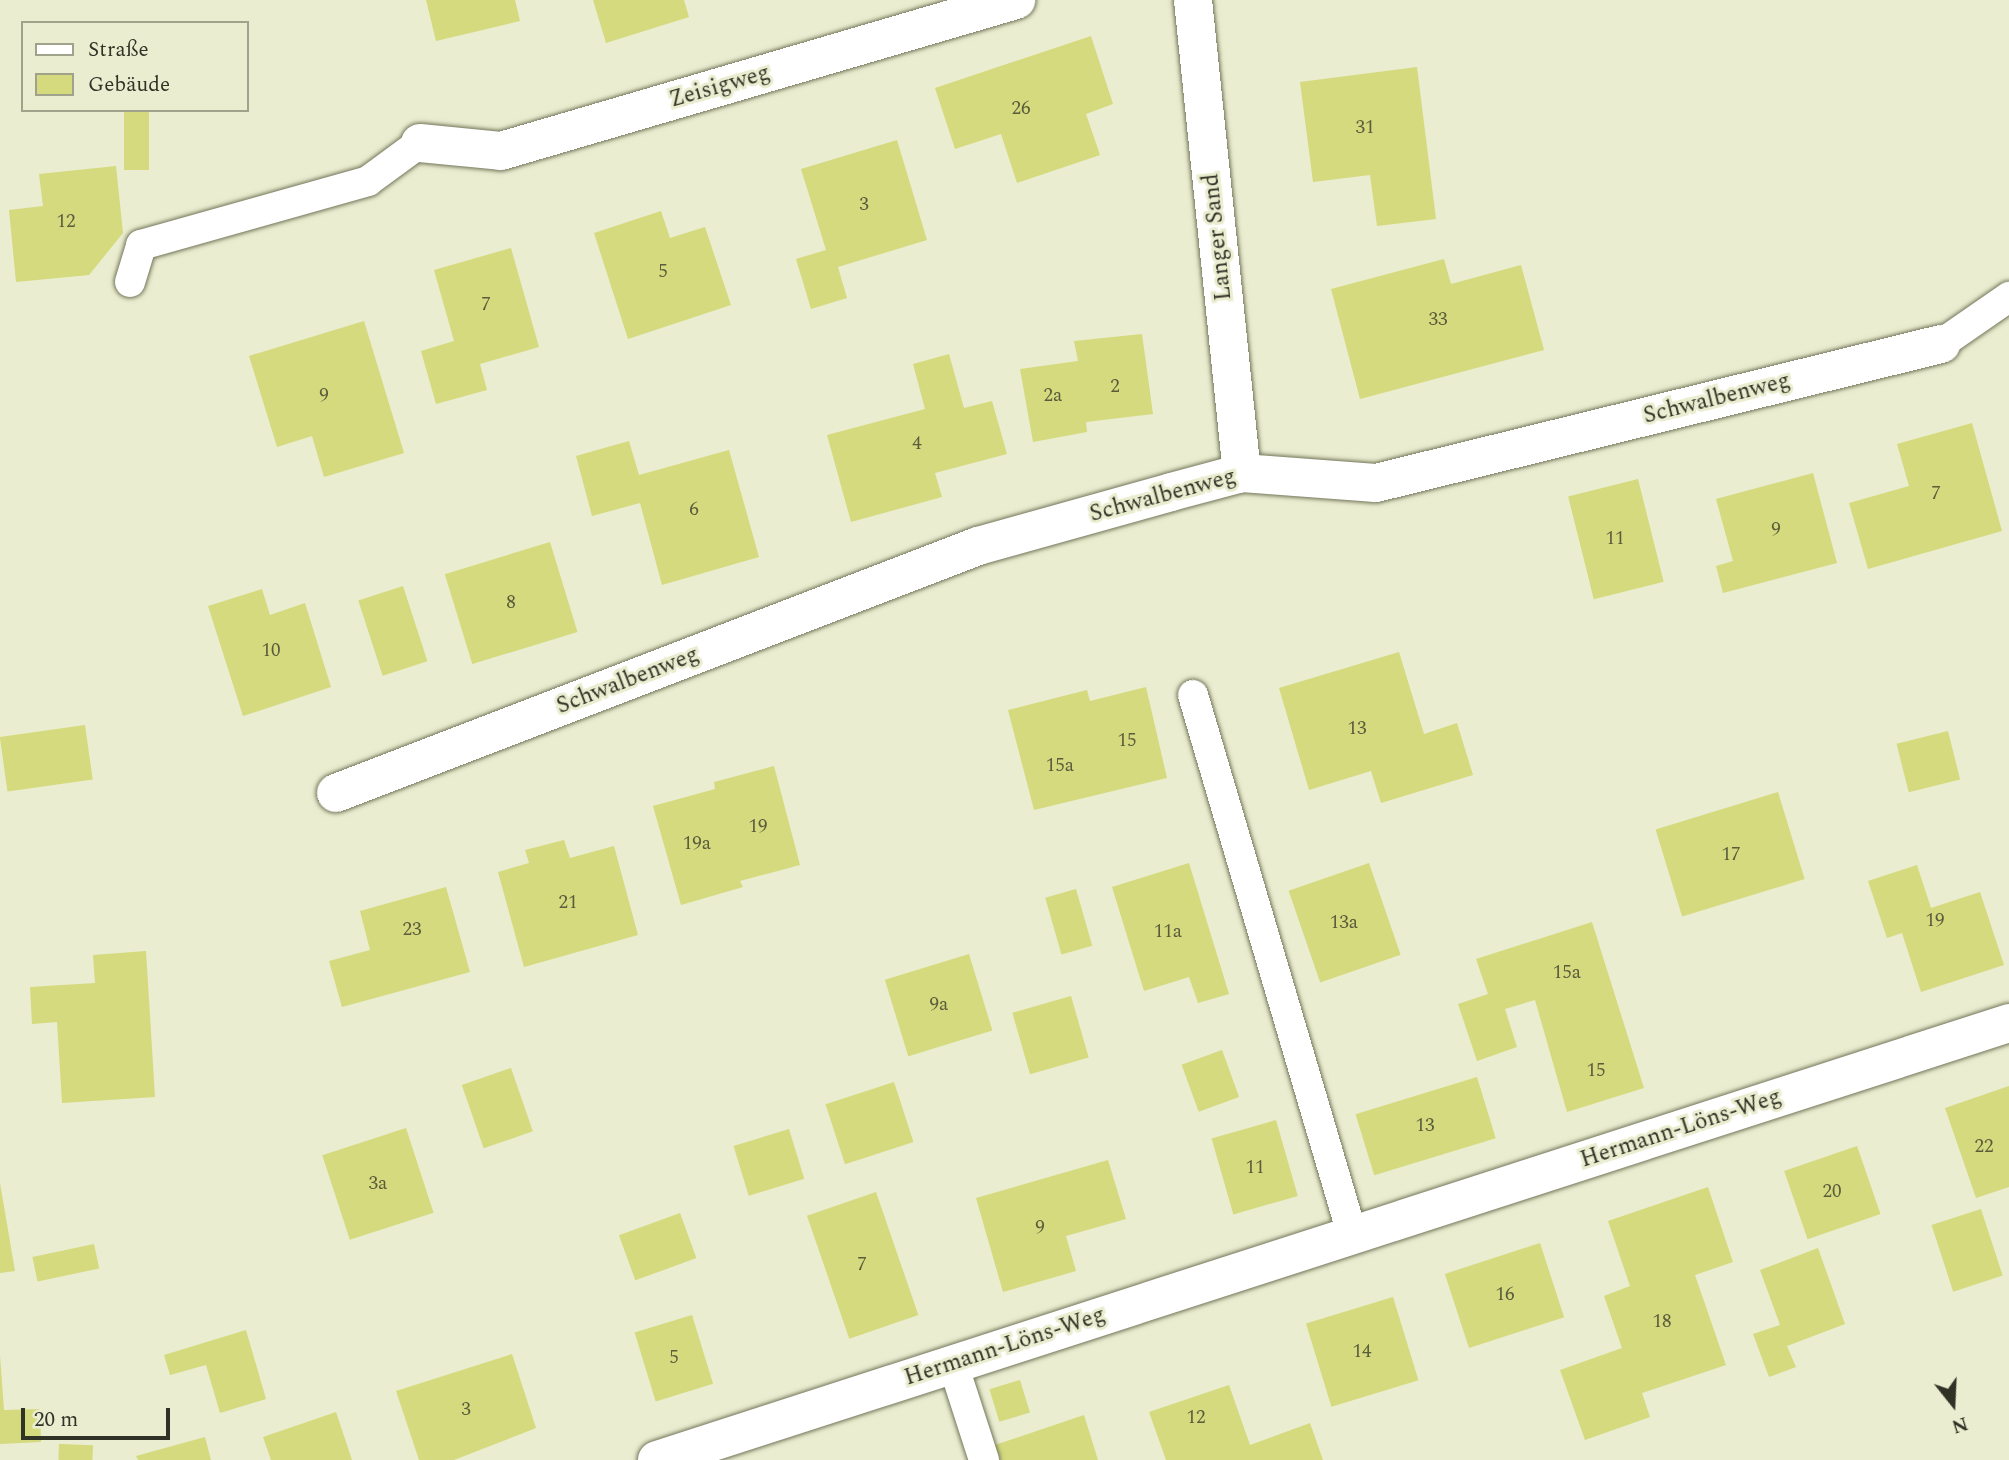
<!DOCTYPE html>
<meta charset="utf-8">
<style>
body{margin:0}
#map{position:relative;width:2009px;height:1460px;overflow:hidden;background:#eaedcf;font-family:Spectral,serif}
div>[style]{position:absolute}
.building>*{inset:0;background:#d4da7d;transform-origin:0 0}
.roads{filter:drop-shadow(0 0 2px #74765b) drop-shadow(0 0 2px #74765b)}
.lane>*{height:30px;margin:-15px;padding:0 15px;transform-origin:15px;border-radius:15px;background:#fff}
.street>*{height:38px;margin:-19px;padding:0 19px;transform-origin:19px;border-radius:19px;background:#fff}
span{translate:-50% -50%;white-space:nowrap;text-align:center;line-height:1.15;-webkit-text-stroke:6px #eaedcf;paint-order:stroke}
.number-label{font-size:19px;color:#5a5c3c}
.number-label span{-webkit-text-stroke-width:0}
.street-label{font-size:23px;color:#313226}
.legend{position:absolute;left:21px;top:21px;width:228px;height:91px;box-sizing:border-box;background:#eaedcf;border:2px solid #a0a28b;margin:0;padding:9px 12px;list-style:none;font-size:21px;color:#313226}
.legend li{display:flex;align-items:center;gap:14px;height:35px}
.legend b{width:35px;border:2px solid #a0a28b}
.north{position:absolute;left:1918px;top:1369px;width:70px;height:70px;-webkit-text-stroke:5px #eaedcf;paint-order:stroke;rotate:162deg;font-size:19px;font-weight:700;line-height:28px;text-align:center;color:#313226}
.north::after{content:'';display:block;margin:auto;width:24px;height:32px;background:#313226;clip-path:polygon(50% 0,100% 100%,50% 72%,0 100%)}
.scale{position:absolute;left:21px;top:1408px;width:149px;height:32px;box-sizing:border-box;border:4px solid #313226;border-top:0;padding-left:9px;font-size:21px;line-height:24px;white-space:nowrap;color:#313226;-webkit-text-stroke:5px #eaedcf;paint-order:stroke}
</style>
<div id="map">
<div class="building">
<div style="clip-path:polygon(426px 0,515px 0,520px 21px,436px 41px)"></div>
<div style="clip-path:polygon(593px 0,684px 0,689px 17px,606px 43px)"></div>
<div style="clip-path:polygon(1091px 36px,1113px 104px,1086px 114px,1100px 155px,1017px 183px,1001px 134px,955px 149px,935px 88px)"></div>
<div style="clip-path:polygon(1417px 67px,1436px 219px,1377px 226px,1370px 175px,1313px 182px,1300px 82px)"></div>
<div style="left:124px;top:110px;width:25px;height:60px"></div>
<div style="clip-path:polygon(897px 140px,927px 240px,838px 267px,847px 298px,811px 309px,796px 259px,826px 250px,801px 169px)"></div>
<div style="clip-path:polygon(116px 166px,123px 233px,89px 275px,16px 282px,9px 210px,43px 206px,39px 174px)"></div>
<div style="clip-path:polygon(661px 211px,670px 238px,705px 227px,731px 305px,628px 339px,594px 233px)"></div>
<div style="clip-path:polygon(511px 248px,539px 347px,480px 364px,487px 390px,436px 404px,421px 351px,454px 341px,434px 270px)"></div>
<div style="clip-path:polygon(1444px 259px,1451px 284px,1521px 265px,1544px 350px,1360px 399px,1331px 289px)"></div>
<div style="clip-path:polygon(364px 321px,404px 453px,324px 477px,312px 436px,277px 447px,249px 356px)"></div>
<div style="clip-path:polygon(1142px 334px,1153px 414px,1086px 422px,1087px 432px,1033px 442px,1020px 369px,1078px 361px,1074px 341px)"></div>
<div style="clip-path:polygon(949px 354px,964px 408px,992px 401px,1007px 454px,935px 473px,942px 497px,851px 522px,827px 435px,925px 409px,913px 364px)"></div>
<div style="clip-path:polygon(1972px 423px,2002px 531px,1868px 569px,1849px 503px,1909px 486px,1897px 444px)"></div>
<div style="clip-path:polygon(629px 441px,639px 475px,729px 450px,759px 557px,662px 585px,640px 503px,592px 516px,576px 456px)"></div>
<div style="clip-path:polygon(1813px 473px,1837px 563px,1723px 593px,1716px 566px,1733px 561px,1716px 499px)"></div>
<div style="left:1638px;top:479px;width:106px;height:72px;rotate:76deg"></div>
<div style="left:550px;top:542px;width:94px;height:110px;rotate:73deg"></div>
<div style="left:403px;top:586px;width:79px;height:47px;rotate:72deg"></div>
<div style="clip-path:polygon(262px 589px,270px 615px,305px 603px,331px 687px,243px 716px,208px 606px)"></div>
<div style="clip-path:polygon(1399px 652px,1424px 734px,1457px 723px,1473px 775px,1381px 803px,1371px 771px,1309px 790px,1279px 688px)"></div>
<div style="clip-path:polygon(1146px 687px,1167px 778px,1034px 810px,1008px 710px,1087px 690px,1090px 701px)"></div>
<div style="left:85px;top:725px;width:55px;height:86px;rotate:82deg"></div>
<div style="left:1948px;top:731px;width:50px;height:53px;rotate:76deg"></div>
<div style="clip-path:polygon(774px 766px,800px 865px,740px 881px,743px 887px,681px 905px,653px 806px,715px 789px,714px 782px)"></div>
<div style="left:1778px;top:792px;width:91px;height:128px;rotate:73deg"></div>
<div style="clip-path:polygon(564px 840px,570px 858px,614px 846px,638px 935px,524px 967px,498px 872px,529px 863px,525px 850px)"></div>
<div style="clip-path:polygon(1189px 863px,1229px 994px,1198px 1003px,1189px 977px,1144px 991px,1112px 887px)"></div>
<div style="left:1369px;top:863px;width:97px;height:85px;rotate:71deg"></div>
<div style="clip-path:polygon(1917px 865px,1931px 908px,1980px 892px,2004px 965px,1921px 992px,1902px 933px,1887px 938px,1868px 881px)"></div>
<div style="clip-path:polygon(446px 887px,470px 972px,342px 1007px,329px 961px,370px 950px,360px 911px)"></div>
<div style="left:1076px;top:889px;width:59px;height:32px;rotate:74deg"></div>
<div style="clip-path:polygon(1592px 922px,1644px 1088px,1567px 1112px,1535px 1000px,1505px 1009px,1517px 1047px,1477px 1061px,1458px 1004px,1488px 994px,1476px 959px)"></div>
<div style="clip-path:polygon(146px 951px,155px 1097px,62px 1103px,57px 1022px,32px 1024px,30px 987px,95px 983px,93px 955px)"></div>
<div style="left:969px;top:954px;width:80px;height:88px;rotate:73deg"></div>
<div style="left:1071px;top:996px;width:64px;height:61px;rotate:74deg"></div>
<div style="left:1222px;top:1050px;width:50px;height:43px;rotate:70deg"></div>
<div style="left:511px;top:1068px;width:67px;height:52px;rotate:71deg"></div>
<div style="left:1477px;top:1077px;width:64px;height:127px;rotate:73deg"></div>
<div style="left:894px;top:1082px;width:63px;height:72px;rotate:72deg"></div>
<div style="clip-path:polygon(2009px 1086px,2009px 1187px,1976px 1198px,1945px 1108px)"></div>
<div style="left:1276px;top:1120px;width:79px;height:67px;rotate:74deg"></div>
<div style="left:406px;top:1128px;width:89px;height:88px;rotate:72deg"></div>
<div style="left:789px;top:1129px;width:52px;height:58px;rotate:73deg"></div>
<div style="left:1857px;top:1146px;width:72px;height:77px;rotate:71deg"></div>
<div style="clip-path:polygon(1108px 1160px,1126px 1219px,1066px 1236px,1076px 1271px,1003px 1292px,976px 1198px)"></div>
<div style="clip-path:polygon(0 1183px,15px 1271px,0 1273px)"></div>
<div style="clip-path:polygon(1708px 1187px,1733px 1262px,1695px 1275px,1726px 1365px,1642px 1393px,1650px 1417px,1585px 1440px,1560px 1370px,1622px 1348px,1604px 1296px,1630px 1286px,1608px 1221px)"></div>
<div style="left:876px;top:1192px;width:130px;height:73px;rotate:71deg"></div>
<div style="left:1981px;top:1209px;width:70px;height:52px;rotate:72deg"></div>
<div style="left:680px;top:1213px;width:48px;height:65px;rotate:70deg"></div>
<div style="left:1540px;top:1243px;width:78px;height:100px;rotate:72deg"></div>
<div style="left:94px;top:1244px;width:25px;height:63px;rotate:78deg"></div>
<div style="clip-path:polygon(1818px 1248px,1845px 1324px,1787px 1346px,1796px 1367px,1769px 1377px,1753px 1334px,1780px 1325px,1760px 1270px)"></div>
<div style="left:1393px;top:1297px;width:87px;height:91px;rotate:73deg"></div>
<div style="left:692px;top:1315px;width:72px;height:60px;rotate:73deg"></div>
<div style="clip-path:polygon(246px 1330px,266px 1399px,220px 1413px,206px 1365px,170px 1375px,164px 1355px)"></div>
<div style="clip-path:polygon(512px 1354px,536px 1428px,454px 1460px,419px 1460px,396px 1391px)"></div>
<div style="clip-path:polygon(0 1355px,4px 1410px,40px 1409px,41px 1442px,0 1444px)"></div>
<div style="left:1020px;top:1380px;width:34px;height:32px;rotate:73deg"></div>
<div style="clip-path:polygon(1229px 1385px,1250px 1445px,1310px 1423px,1323px 1460px,1166px 1460px,1149px 1412px)"></div>
<div style="clip-path:polygon(336px 1412px,352px 1460px,271px 1460px,263px 1437px)"></div>
<div style="clip-path:polygon(1084px 1415px,1098px 1460px,1000px 1460px,995px 1445px)"></div>
<div style="clip-path:polygon(205px 1437px,211px 1460px,138px 1460px,136px 1456px)"></div>
<div style="left:59px;top:1444px;width:34px;height:16px;rotate:2deg"></div>
</div>
<div class="roads">
<div class="lane">
<div style="left:130px;top:282px;width:39px;rotate:-73deg"></div>
<div style="left:141px;top:245px;width:236px;rotate:-15.7deg"></div>
<div style="left:368px;top:181px;width:64px;rotate:-36.2deg"></div>
<div style="left:1941px;top:344px;width:83px;rotate:-34.7deg"></div>
<div style="left:1193px;top:695px;width:562px;rotate:73.56deg"></div>
<div style="left:953px;top:1364px;width:101px;rotate:72.1deg"></div>
</div>
<div class="street">
<div style="left:1193px;top:0;width:476px;rotate:84.1deg"></div>
<div style="left:420px;top:143px;width:81px;rotate:5.6deg"></div>
<div style="left:501px;top:151px;width:537px;rotate:-16.34deg"></div>
<div style="left:336px;top:793px;width:688px;rotate:-21.04deg"></div>
<div style="left:978px;top:546px;width:200px;rotate:-15.6deg"></div>
<div style="left:1171px;top:492px;width:73px;rotate:-15deg"></div>
<div style="left:1242px;top:473px;width:134px;rotate:4.3deg"></div>
<div style="left:1376px;top:483px;width:582px;rotate:-13.82deg"></div>
<div style="left:657px;top:1460px;width:1421px;rotate:-17.91deg"></div>
</div>
</div>
<div class="number-label">
<span style="left:1021px;top:109px">26</span>
<span style="left:1365px;top:128px">31</span>
<span style="left:864px;top:205px">3</span>
<span style="left:66px;top:222px">12</span>
<span style="left:663px;top:272px">5</span>
<span style="left:486px;top:305px">7</span>
<span style="left:1438px;top:320px">33</span>
<span style="left:1115px;top:387px">2</span>
<span style="left:324px;top:396px">9</span>
<span style="left:1053px;top:396px">2a</span>
<span style="left:917px;top:444px">4</span>
<span style="left:1936px;top:494px">7</span>
<span style="left:694px;top:510px">6</span>
<span style="left:1776px;top:530px">9</span>
<span style="left:1615px;top:539px">11</span>
<span style="left:511px;top:603px">8</span>
<span style="left:271px;top:651px">10</span>
<span style="left:1357px;top:729px">13</span>
<span style="left:1127px;top:741px">15</span>
<span style="left:1060px;top:766px">15a</span>
<span style="left:758px;top:827px">19</span>
<span style="left:697px;top:844px">19a</span>
<span style="left:1731px;top:855px">17</span>
<span style="left:568px;top:903px">21</span>
<span style="left:1935px;top:921px">19</span>
<span style="left:1344px;top:923px">13a</span>
<span style="left:412px;top:930px">23</span>
<span style="left:1168px;top:932px">11a</span>
<span style="left:1567px;top:973px">15a</span>
<span style="left:939px;top:1005px">9a</span>
<span style="left:1596px;top:1071px">15</span>
<span style="left:1425px;top:1126px">13</span>
<span style="left:1984px;top:1147px">22</span>
<span style="left:1255px;top:1168px">11</span>
<span style="left:378px;top:1184px">3a</span>
<span style="left:1832px;top:1192px">20</span>
<span style="left:1040px;top:1228px">9</span>
<span style="left:862px;top:1265px">7</span>
<span style="left:1505px;top:1295px">16</span>
<span style="left:1662px;top:1322px">18</span>
<span style="left:1362px;top:1352px">14</span>
<span style="left:674px;top:1358px">5</span>
<span style="left:466px;top:1410px">3</span>
<span style="left:1196px;top:1418px">12</span>
</div>
<div class="street-label">
<span style="left:720px;top:87px;rotate:-16deg">Zeisigweg</span>
<span style="left:1218px;top:237px;rotate:-96deg">Langer Sand</span>
<span style="left:1717px;top:399px;rotate:-14deg">Schwalbenweg</span>
<span style="left:1163px;top:496px;rotate:-15deg">Schwalbenweg</span>
<span style="left:628px;top:681px;rotate:-21deg">Schwalbenweg</span>
<span style="left:1681px;top:1129px;rotate:-18deg">Hermann-Löns-Weg</span>
<span style="left:1005px;top:1347px;rotate:-18deg">Hermann-Löns-Weg</span>
</div>
<ul class="legend">
<li><b style="height:9px;background:#fff"></b>Straße</li>
<li><b style="height:19px;background:#d4da7d"></b>Gebäude</li>
</ul>
<div class="north">N</div>
<div class="scale">20 m</div>
</div>
